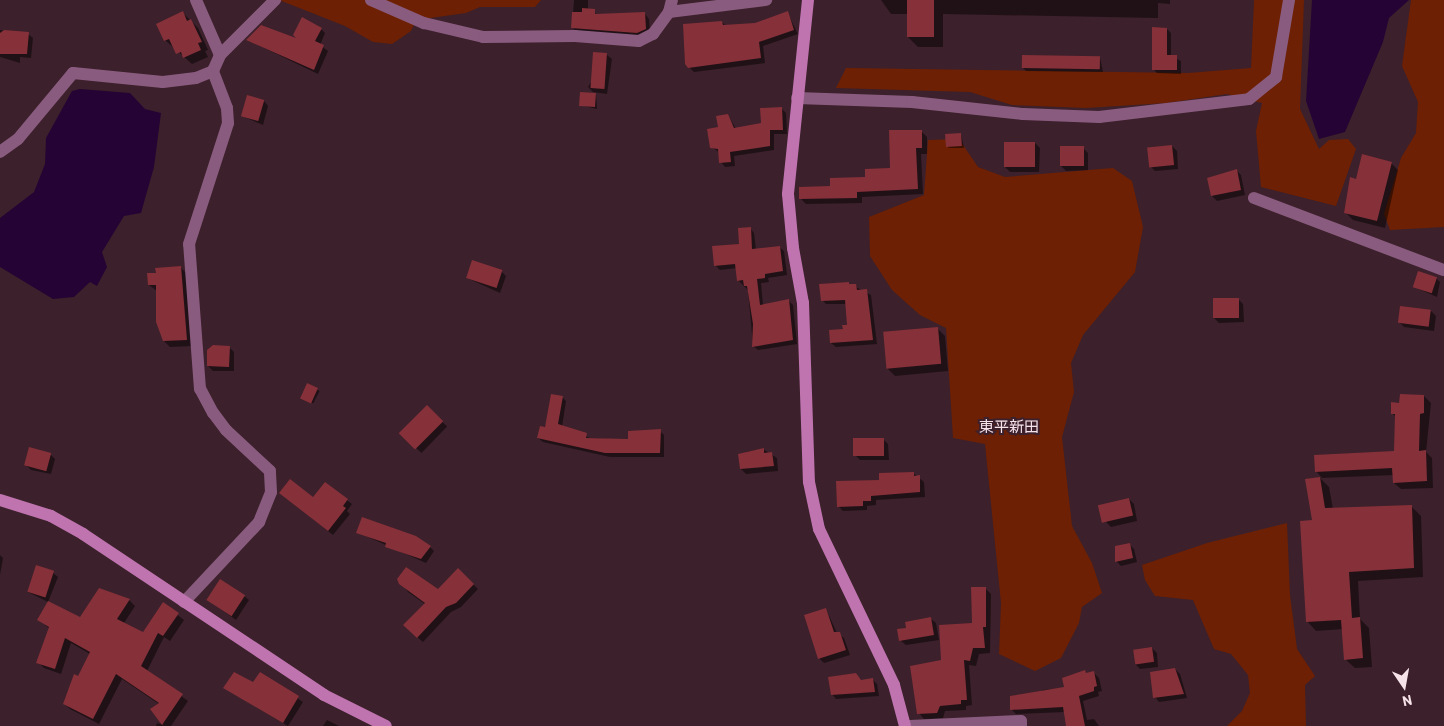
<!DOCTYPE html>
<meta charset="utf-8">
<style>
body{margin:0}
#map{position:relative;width:1444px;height:726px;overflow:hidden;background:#3c202b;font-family:Barlow,"Noto Sans JP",sans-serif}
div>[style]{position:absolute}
.green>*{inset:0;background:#6d2003}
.water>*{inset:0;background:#260335}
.shadow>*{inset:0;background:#0007;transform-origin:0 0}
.building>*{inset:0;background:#863039;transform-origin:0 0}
.street>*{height:12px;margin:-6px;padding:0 6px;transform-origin:6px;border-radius:6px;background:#895b7f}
.secondary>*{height:12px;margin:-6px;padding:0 6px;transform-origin:6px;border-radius:6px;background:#bf74b0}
span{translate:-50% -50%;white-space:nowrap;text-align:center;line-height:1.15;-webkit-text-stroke:4px #3c202b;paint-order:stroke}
.neighbourhood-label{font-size:15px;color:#f6e2e9}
.north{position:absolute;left:1379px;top:661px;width:50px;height:50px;-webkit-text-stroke:4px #3c202b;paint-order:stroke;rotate:168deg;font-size:14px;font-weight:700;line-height:20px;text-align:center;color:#f6e2e9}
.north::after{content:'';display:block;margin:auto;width:18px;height:22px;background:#f6e2e9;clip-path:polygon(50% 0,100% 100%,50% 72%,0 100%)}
</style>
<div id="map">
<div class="green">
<div style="clip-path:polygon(279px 0,541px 0,535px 7px,480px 7px,466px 13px,416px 20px,411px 31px,392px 44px,373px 42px,345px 26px)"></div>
<div style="clip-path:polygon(1254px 0,1304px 0,1300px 109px,1319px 149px,1329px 140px,1348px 139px,1356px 149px,1336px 206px,1261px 187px,1256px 131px,1262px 103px,1227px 94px,1166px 103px,1086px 108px,1012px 105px,970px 92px,836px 88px,846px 68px,1188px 73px,1251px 68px)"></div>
<div style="clip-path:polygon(1411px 0,1444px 0,1444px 227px,1390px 230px,1384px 214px,1401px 158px,1416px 133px,1418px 102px,1402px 66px)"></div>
<div style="clip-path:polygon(959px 139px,978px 167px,1005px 177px,1113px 168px,1132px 181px,1143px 227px,1135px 272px,1083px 335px,1071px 363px,1074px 392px,1062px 437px,1072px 526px,1092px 563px,1102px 593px,1082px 607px,1079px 623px,1061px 658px,1035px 671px,999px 654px,1001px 603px,985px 444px,953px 438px,946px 328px,920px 315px,892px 290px,870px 256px,869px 217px,924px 195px,928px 140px)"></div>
<div style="clip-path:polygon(1287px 523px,1290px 595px,1297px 649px,1315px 676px,1305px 685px,1306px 726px,1227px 726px,1242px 711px,1250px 693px,1248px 675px,1231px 654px,1214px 649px,1193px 600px,1155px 596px,1145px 580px,1142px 565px,1207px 543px)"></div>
</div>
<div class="water">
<div style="clip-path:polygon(1312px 0,1409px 0,1389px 18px,1383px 42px,1345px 132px,1319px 139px,1306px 101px)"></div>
<div style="clip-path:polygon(80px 89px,130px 93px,145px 109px,161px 113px,154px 167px,141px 213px,124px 216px,102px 252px,107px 267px,97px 286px,90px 282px,74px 297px,53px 299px,0 267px,0 218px,34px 192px,45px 164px,46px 138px,72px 91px)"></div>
</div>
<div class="shadow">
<div style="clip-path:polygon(574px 0,588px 0,588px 10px,599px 15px,645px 14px,649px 19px,650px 33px,643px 37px,577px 32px,572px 27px)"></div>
<div style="clip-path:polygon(881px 0,1170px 0,1170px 4px,1158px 3px,1158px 18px,943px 14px,943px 47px,918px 47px,908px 37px,908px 14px,891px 14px)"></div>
<div style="clip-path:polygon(182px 12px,198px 28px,208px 50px,205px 51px,208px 57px,192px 64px,165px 40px)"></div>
<div style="clip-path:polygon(788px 14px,798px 34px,763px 46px,765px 63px,694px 72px,689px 67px,722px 22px,726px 26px,755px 24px)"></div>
<div style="clip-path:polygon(321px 29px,325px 33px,320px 45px,328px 51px,318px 74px,248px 40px,299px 41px)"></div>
<div style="clip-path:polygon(1167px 29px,1171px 33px,1171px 56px,1181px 61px,1181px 74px,1157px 73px,1153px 69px)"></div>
<div style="clip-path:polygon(0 30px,28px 34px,33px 38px,31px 58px,20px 57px,20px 63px,0 57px)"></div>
<div style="clip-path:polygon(607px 55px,612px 59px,607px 94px,593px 92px,588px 87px)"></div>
<div style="clip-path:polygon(1100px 58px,1103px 72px,1026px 71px,1023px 68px)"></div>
<div style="clip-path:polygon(596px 94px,597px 109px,580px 105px)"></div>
<div style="clip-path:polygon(264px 101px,268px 106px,263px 125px,242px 116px)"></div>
<div style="clip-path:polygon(782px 109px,786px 113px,787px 134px,774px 134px,774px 150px,734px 156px,735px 166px,725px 167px,721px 162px,720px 153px,712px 147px,728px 115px,736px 129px,762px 124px)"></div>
<div style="clip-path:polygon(921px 131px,927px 137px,927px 154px,921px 154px,923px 194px,862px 197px,862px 203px,806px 204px,801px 199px,891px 169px)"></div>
<div style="clip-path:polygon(961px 134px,964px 148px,949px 148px,947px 146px)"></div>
<div style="clip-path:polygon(1035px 143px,1040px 148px,1039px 172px,1010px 172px,1005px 167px)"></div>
<div style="clip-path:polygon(1172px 146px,1177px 151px,1178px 169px,1155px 171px,1150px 166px)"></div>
<div style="clip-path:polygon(1083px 148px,1088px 153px,1088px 170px,1066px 171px,1061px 166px)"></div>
<div style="clip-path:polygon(1391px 163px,1398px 170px,1385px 228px,1353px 220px,1345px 212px,1357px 180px)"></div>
<div style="clip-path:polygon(1236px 170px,1241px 175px,1245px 195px,1217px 201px,1212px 196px)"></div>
<div style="clip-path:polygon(750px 228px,754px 233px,756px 250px,779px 247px,784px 251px,787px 275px,768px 278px,769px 282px,761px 283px,763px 305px,789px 301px,793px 305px,797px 344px,758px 350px,753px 346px,748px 290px,738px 280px,737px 268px,720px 270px,715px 265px,740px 245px)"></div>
<div style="clip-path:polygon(181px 268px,187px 274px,193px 346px,170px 347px,164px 341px,157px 291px,149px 285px,157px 274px)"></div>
<div style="clip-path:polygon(501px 271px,506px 276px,500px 293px,467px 278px)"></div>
<div style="clip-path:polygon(1435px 277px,1440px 282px,1437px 297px,1414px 287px)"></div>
<div style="clip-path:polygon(848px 283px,871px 295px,877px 344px,836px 347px,831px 343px,848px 326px,847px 304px,826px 304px,822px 300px)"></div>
<div style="clip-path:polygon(1238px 299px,1243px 304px,1244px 322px,1219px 323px,1214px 318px)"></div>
<div style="clip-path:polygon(1431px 311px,1436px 316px,1434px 331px,1404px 327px,1399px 322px)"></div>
<div style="clip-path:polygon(937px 328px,945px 336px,948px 371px,895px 376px,887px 368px)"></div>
<div style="clip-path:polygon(229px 347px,234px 352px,234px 371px,213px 371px,208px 366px)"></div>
<div style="left:308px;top:385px;width:13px;height:14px;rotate:27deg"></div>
<div style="clip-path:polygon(1424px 396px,1431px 403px,1426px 452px,1432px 458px,1433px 488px,1401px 489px,1394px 483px,1394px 475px,1320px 478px,1329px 487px,1333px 509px,1411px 506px,1421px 516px,1423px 577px,1358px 581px,1360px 619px,1369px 628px,1372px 667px,1355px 668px,1345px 659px,1343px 629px,1316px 631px,1307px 621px,1313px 521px,1306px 480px,1322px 478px,1316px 471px,1395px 452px,1396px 417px,1392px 413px,1401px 404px)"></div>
<div style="clip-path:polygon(562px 397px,566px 401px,562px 427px,590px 438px,629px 440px,660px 431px,664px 435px,664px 457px,610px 457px,543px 442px,538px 438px)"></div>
<div style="left:427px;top:407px;width:28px;height:37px;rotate:44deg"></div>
<div style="clip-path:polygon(883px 439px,888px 444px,889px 460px,860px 460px,855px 455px)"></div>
<div style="clip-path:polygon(763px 449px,777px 458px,778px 471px,746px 474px,741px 469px,746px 452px)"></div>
<div style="clip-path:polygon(50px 454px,55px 459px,51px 474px,31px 470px,26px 465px)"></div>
<div style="clip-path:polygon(913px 473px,924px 482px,925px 497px,876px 500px,876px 505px,867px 506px,867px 510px,843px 511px,838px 506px,880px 481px)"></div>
<div style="clip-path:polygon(325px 484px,352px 504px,347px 511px,350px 514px,333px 535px,285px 497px,313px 498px)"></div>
<div style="clip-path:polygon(1129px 499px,1134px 504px,1137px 521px,1111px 527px,1106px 522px)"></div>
<div style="clip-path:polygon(357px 532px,430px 547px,434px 551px,426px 563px)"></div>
<div style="clip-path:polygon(1129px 544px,1134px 549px,1137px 562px,1121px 566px,1116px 561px)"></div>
<div style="clip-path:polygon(0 555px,3px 558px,0 575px)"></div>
<div style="clip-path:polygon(458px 570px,478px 589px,461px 607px,451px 612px,423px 642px,409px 630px,425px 604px,408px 592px,399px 579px,438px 591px)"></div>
<div style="clip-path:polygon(53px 573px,58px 577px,48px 602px,28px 592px)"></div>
<div style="clip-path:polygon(985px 588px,991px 594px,990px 653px,979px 654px,976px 666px,969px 665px,972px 705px,966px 706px,966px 710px,945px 711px,943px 718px,924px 719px,919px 713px,942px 661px,973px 624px)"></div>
<div style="clip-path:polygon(244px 596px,249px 600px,236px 620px,208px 600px)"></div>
<div style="clip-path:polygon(129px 600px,135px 606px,124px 623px,143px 633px,163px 604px,184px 620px,170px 641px,164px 637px,147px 671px,188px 701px,171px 726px,156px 726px,157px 723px,164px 725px,151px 710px,159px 704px,122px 679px,99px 724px,70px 709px,64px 704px,90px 654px,71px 643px,61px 674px,44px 668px,38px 662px,50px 629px,39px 620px,81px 618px)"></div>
<div style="clip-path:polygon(826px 609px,837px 633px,844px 638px,850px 655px,824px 663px,819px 658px)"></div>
<div style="clip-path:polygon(931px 619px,936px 623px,939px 640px,906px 645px,901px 641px,908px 629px)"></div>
<div style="clip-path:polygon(1152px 648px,1157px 653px,1158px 667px,1140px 669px,1135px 664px)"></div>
<div style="clip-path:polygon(1175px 669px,1180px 674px,1187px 698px,1159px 702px,1155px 697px)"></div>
<div style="clip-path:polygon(1094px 673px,1099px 678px,1102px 691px,1098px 692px,1099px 696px,1083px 701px,1087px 720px,1094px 719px,1099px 726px,1068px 726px,1065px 712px,1016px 714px,1011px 709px,1043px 693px,1042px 690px,1066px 688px,1070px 675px)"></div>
<div style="clip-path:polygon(260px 674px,303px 702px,288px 726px,225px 688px,253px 683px)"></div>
<div style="clip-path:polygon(873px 680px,877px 684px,879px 696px,836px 699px,832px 694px)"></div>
<div style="clip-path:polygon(327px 720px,339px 726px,323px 726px)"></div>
</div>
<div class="building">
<div style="left:907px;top:0;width:27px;height:37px"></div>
<div style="clip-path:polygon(582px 8px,595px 9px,595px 14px,645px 12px,646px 29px,637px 33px,571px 28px,572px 12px,582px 12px)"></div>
<div style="clip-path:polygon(183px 11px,187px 21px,191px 19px,202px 42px,198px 43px,201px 50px,183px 58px,181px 52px,176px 54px,169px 39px,164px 41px,156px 24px)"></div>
<div style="clip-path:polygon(788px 11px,794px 30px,759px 42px,761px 58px,688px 68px,685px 64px,683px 24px,722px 21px,723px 25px,755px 23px)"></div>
<div style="clip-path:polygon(302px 17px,322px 28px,315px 41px,324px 45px,314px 70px,246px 40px,261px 25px,296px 38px,293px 35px)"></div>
<div style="clip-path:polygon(1152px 27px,1167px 28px,1167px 55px,1177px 55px,1177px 70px,1152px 70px)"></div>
<div style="clip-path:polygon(4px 30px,29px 32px,27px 54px,0 54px,0 33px)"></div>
<div style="left:593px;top:52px;width:14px;height:36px;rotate:4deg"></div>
<div style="left:1022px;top:55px;width:78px;height:13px;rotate:1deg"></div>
<div style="left:580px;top:92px;width:16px;height:14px;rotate:4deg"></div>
<div style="left:247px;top:95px;width:18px;height:22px;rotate:16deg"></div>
<div style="clip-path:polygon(782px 107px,783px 130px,770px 130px,770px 146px,730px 152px,731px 162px,719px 163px,718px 149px,710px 148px,707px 129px,718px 127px,716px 116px,728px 114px,734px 128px,761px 123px,760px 108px)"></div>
<div style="clip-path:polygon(889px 130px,922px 130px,922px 148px,916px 148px,918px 189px,857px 192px,857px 198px,799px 199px,799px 187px,830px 186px,830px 178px,865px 177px,865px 169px,890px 168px)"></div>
<div style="left:961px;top:133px;width:13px;height:16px;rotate:86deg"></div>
<div style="left:1004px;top:142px;width:31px;height:25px"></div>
<div style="left:1172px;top:145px;width:20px;height:25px;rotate:84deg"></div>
<div style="left:1084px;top:146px;width:20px;height:24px;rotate:90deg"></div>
<div style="clip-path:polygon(1362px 154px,1392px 162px,1377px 221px,1344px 213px,1350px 177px,1356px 179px)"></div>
<div style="clip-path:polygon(1237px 169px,1241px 190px,1211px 196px,1207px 178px)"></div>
<div style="clip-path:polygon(751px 227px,752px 249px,780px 246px,783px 271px,765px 274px,765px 278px,757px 279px,760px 305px,789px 299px,793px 340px,752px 347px,753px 324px,747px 286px,744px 286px,743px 280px,737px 281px,735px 264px,714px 266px,712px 246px,739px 244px,738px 228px)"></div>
<div style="left:472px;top:260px;width:32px;height:19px;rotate:18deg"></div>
<div style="clip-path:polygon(181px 266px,187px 340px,163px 341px,156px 322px,156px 285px,148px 285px,147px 273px,156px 273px,155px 268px)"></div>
<div style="left:1418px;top:271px;width:20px;height:17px;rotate:18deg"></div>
<div style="clip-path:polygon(849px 282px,849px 284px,856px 284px,857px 290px,867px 289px,873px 340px,830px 343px,829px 330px,843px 329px,842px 325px,847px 325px,845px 300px,821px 301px,819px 284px)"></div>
<div style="left:1239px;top:298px;width:20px;height:26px;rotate:90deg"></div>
<div style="left:1400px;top:306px;width:31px;height:17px;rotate:7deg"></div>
<div style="left:938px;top:327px;width:37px;height:55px;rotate:85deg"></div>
<div style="clip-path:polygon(213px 345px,230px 346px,229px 367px,207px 366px,207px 350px)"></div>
<div style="left:307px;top:383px;width:12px;height:17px;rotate:24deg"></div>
<div style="clip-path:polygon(551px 394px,563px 396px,558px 424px,587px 433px,586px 438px,628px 439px,628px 431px,661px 429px,660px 453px,605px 453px,537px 438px,540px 426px,545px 427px)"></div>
<div style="clip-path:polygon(1400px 394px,1424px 395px,1424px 413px,1420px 414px,1419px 451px,1426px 450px,1427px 481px,1393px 483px,1392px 468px,1315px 472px,1314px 455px,1394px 451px,1395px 414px,1391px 414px,1391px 402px,1399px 403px)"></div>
<div style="left:427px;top:405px;width:23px;height:40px;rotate:45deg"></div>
<div style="left:853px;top:438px;width:31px;height:18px"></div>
<div style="left:29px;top:447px;width:23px;height:19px;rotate:15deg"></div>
<div style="clip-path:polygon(764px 448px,764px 453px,772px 452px,774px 466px,740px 469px,738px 454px)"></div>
<div style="clip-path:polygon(914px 472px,914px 476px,920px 475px,920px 492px,871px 496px,871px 501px,863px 501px,863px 506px,837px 507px,836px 481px,879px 480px,879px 473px)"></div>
<div style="clip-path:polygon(1320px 477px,1325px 508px,1412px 505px,1414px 568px,1349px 572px,1352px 618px,1360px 617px,1363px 658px,1344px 660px,1341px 620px,1306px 622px,1300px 521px,1312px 520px,1305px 479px)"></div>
<div style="clip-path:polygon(290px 479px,313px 497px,325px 482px,348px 499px,343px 506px,346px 508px,328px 531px,279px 493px)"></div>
<div style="left:1129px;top:498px;width:18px;height:32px;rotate:77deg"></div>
<div style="clip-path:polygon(362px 517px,416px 536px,431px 546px,421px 559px,385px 547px,386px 543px,356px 533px)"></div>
<div style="clip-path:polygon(1130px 543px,1133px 558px,1115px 562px,1115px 546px)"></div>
<div style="left:36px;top:565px;width:19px;height:28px;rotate:18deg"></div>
<div style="clip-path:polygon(406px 567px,438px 589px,458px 568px,474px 584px,456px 603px,446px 607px,417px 638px,403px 625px,425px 603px,399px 584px,397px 579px)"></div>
<div style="left:220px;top:579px;width:30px;height:25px;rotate:33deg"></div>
<div style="clip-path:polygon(971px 587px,986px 587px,986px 627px,983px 627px,985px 648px,973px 648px,970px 661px,964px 660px,967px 700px,961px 700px,961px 704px,940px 706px,937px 713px,917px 714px,910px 666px,941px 660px,939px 625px,972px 623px)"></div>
<div style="clip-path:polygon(99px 588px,130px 599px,117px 619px,143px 632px,163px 602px,179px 613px,163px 636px,158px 633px,141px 666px,183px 694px,162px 725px,150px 709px,159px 703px,116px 674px,93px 719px,63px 704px,74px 674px,78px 676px,90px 652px,65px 638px,55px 669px,36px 663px,49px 627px,37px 620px,48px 601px,80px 617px)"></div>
<div style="clip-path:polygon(826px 608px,834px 632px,840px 632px,846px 650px,818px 659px,804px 615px)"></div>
<div style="clip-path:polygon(931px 617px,934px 635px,899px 641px,897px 629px,906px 628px,905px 622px)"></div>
<div style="left:1152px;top:647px;width:15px;height:19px;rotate:82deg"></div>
<div style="clip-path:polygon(1175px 668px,1184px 694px,1153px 698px,1150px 672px)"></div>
<div style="clip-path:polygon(1085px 670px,1086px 673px,1094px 671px,1097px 686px,1094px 687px,1094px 691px,1079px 696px,1085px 726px,1066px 726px,1063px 707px,1010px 710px,1010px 696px,1064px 687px,1062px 678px)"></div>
<div style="clip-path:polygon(234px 672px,253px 682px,260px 672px,299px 696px,283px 723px,223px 688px)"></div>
<div style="clip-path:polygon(856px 673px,861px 680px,873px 678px,875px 692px,831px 695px,828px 677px)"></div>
</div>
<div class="street">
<div style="left:196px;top:0;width:60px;rotate:66.4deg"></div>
<div style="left:371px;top:0;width:58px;rotate:23.5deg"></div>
<div style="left:424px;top:23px;width:61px;rotate:13.3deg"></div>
<div style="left:483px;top:37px;width:92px;rotate:-0.6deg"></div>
<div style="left:575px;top:36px;width:64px;rotate:4.5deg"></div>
<div style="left:639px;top:41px;width:16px;rotate:-27deg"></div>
<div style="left:653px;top:34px;width:27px;rotate:-54deg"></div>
<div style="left:669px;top:12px;width:12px;rotate:-76deg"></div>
<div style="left:669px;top:12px;width:98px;rotate:-7.1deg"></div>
<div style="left:797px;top:98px;width:115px;rotate:2deg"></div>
<div style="left:912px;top:102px;width:112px;rotate:6.2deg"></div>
<div style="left:1023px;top:114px;width:76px;rotate:2.3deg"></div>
<div style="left:1099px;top:117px;width:151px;rotate:-6.8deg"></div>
<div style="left:1249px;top:99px;width:35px;rotate:-39deg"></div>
<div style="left:1276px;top:77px;width:78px;rotate:-80.4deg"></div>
<div style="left:0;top:152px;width:22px;rotate:-36deg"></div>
<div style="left:18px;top:139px;width:86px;rotate:-50.2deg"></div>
<div style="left:73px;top:73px;width:90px;rotate:5.7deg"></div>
<div style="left:163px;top:82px;width:33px;rotate:-7deg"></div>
<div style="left:196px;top:78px;width:18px;rotate:-22deg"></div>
<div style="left:1254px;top:198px;width:203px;rotate:20.8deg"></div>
<div style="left:184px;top:602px;width:110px;rotate:-46.8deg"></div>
<div style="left:259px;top:522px;width:32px;rotate:-68deg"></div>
<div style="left:271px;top:492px;width:21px;rotate:-93deg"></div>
<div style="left:270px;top:471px;width:60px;rotate:-137deg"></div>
<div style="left:226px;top:430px;width:21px;rotate:-127deg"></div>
<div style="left:213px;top:413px;width:27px;rotate:-118deg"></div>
<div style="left:200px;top:389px;width:145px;rotate:-94.3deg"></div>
<div style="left:189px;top:244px;width:127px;rotate:-72.1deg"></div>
<div style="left:228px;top:123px;width:15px;rotate:-94deg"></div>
<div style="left:227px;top:108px;width:40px;rotate:-111deg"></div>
<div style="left:213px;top:71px;width:17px;rotate:-66deg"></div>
<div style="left:220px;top:55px;width:78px;rotate:-45deg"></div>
<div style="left:910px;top:726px;width:111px;rotate:-2.6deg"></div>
<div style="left:1021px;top:721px;width:5px;rotate:90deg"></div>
</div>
<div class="secondary">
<div style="left:808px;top:0;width:195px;rotate:95.9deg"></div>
<div style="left:788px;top:194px;width:54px;rotate:84.7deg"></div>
<div style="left:793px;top:248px;width:56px;rotate:79.7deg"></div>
<div style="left:803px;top:303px;width:179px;rotate:88.1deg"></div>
<div style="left:809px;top:482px;width:48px;rotate:78deg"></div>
<div style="left:819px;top:529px;width:173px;rotate:64.3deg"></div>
<div style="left:894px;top:685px;width:42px;rotate:75deg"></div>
<div style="left:0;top:500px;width:53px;rotate:17.4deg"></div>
<div style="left:51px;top:516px;width:37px;rotate:29deg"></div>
<div style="left:83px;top:534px;width:290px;rotate:33.7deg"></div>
<div style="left:324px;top:695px;width:69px;rotate:26.6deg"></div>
</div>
<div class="neighbourhood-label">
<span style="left:1009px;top:427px">東平新田</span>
</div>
<div class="north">N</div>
</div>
